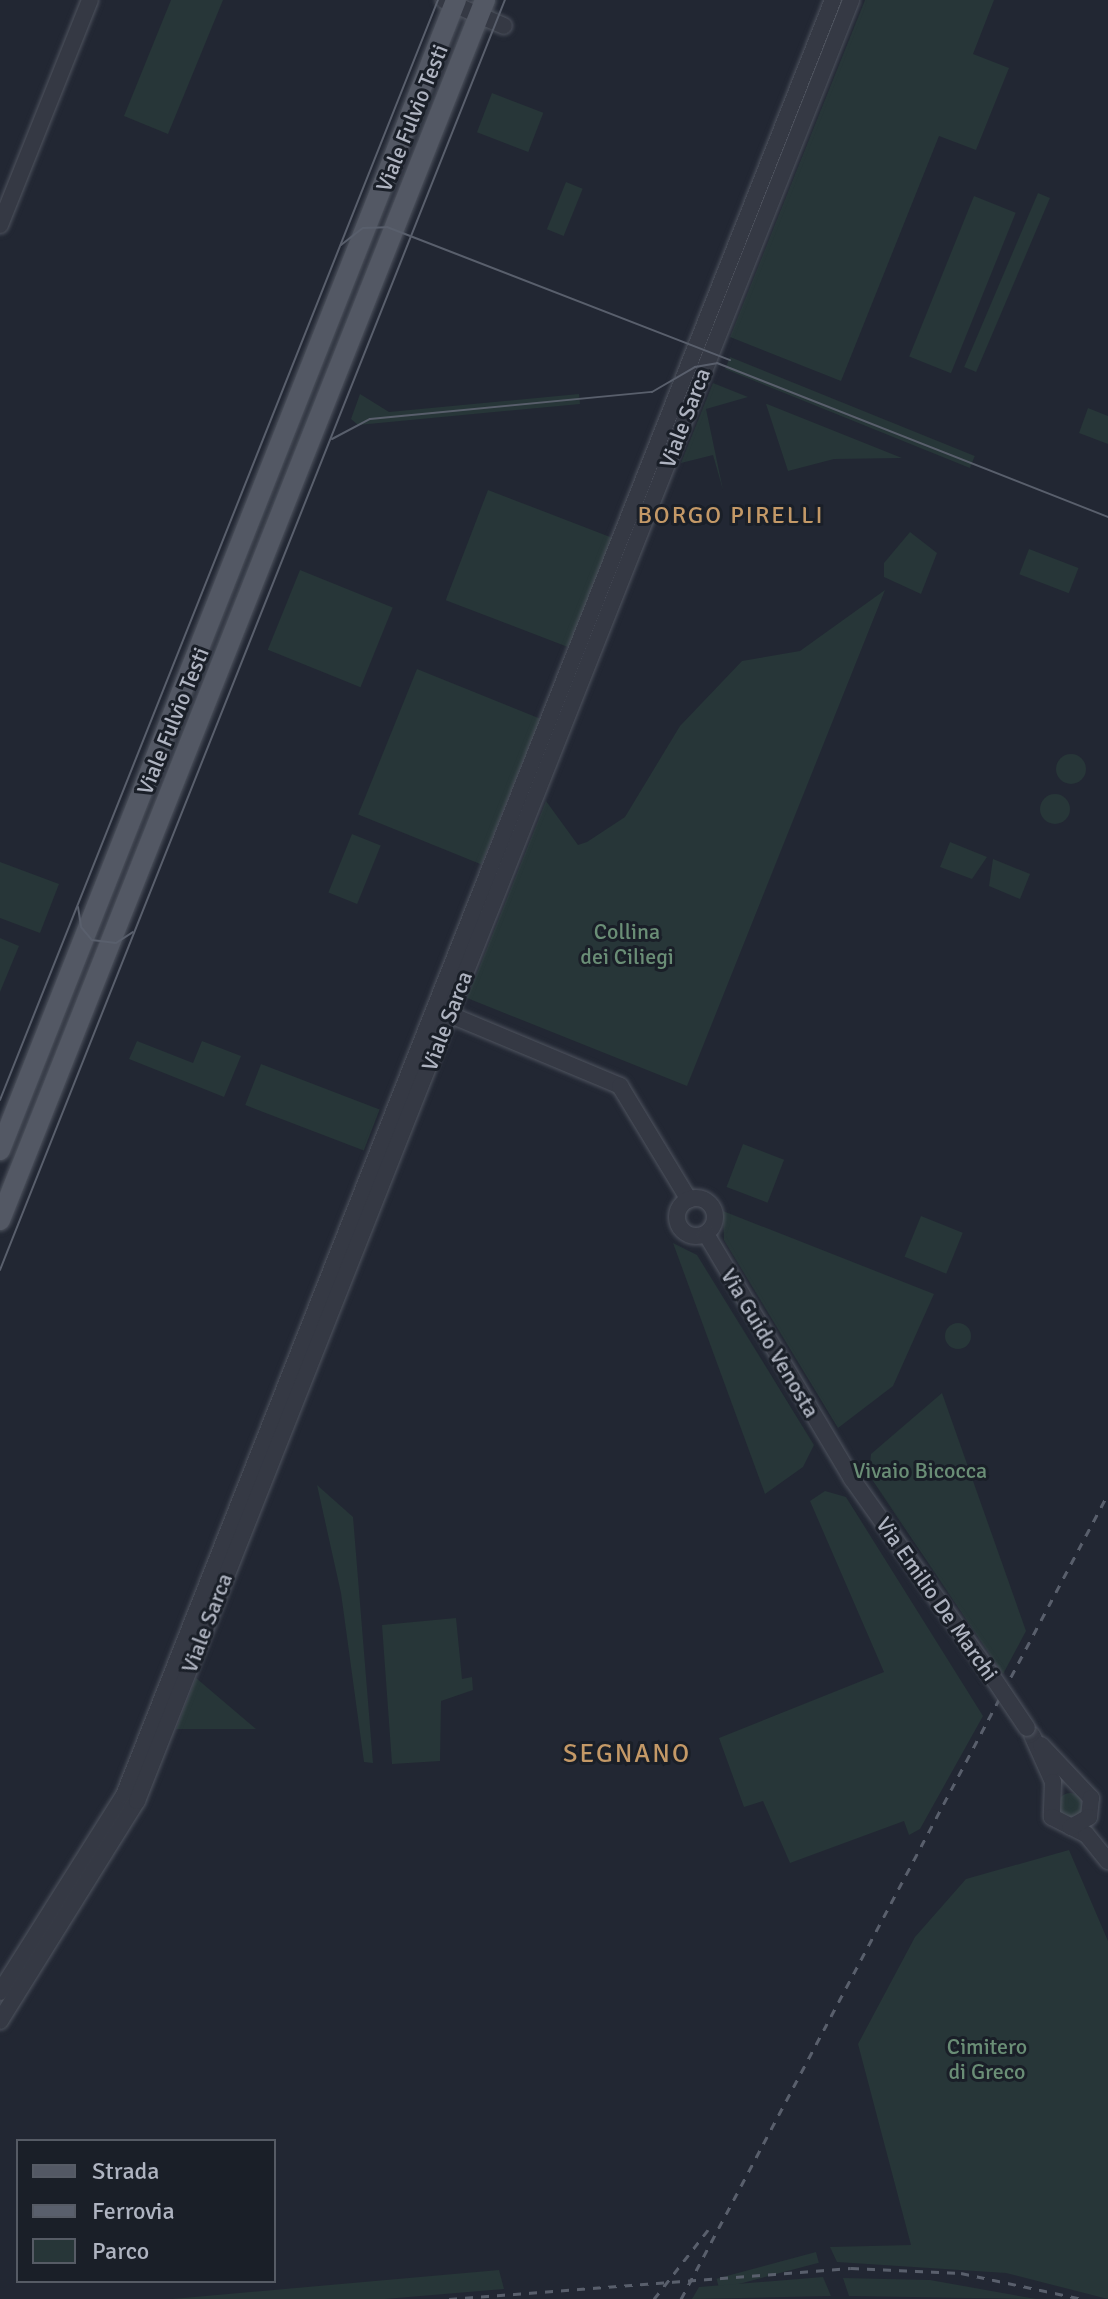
<!DOCTYPE html>
<style>
body{margin:0}
#map{position:relative;width:1108px;height:2299px;overflow:hidden;background:#222733;font-family:Signika,sans-serif}
div>[style]{position:absolute}
.green>*{inset:0;background:#273638;transform-origin:0 0}
.round{border-radius:50%}
.roads{filter:drop-shadow(0 0 2px #4f545f) drop-shadow(0 0 2px #4f545f)}
.minor>*{height:16px;margin:-8px;padding:0 8px;transform-origin:8px;border-radius:8px;background:#353944}
.minor>.ring{margin:-8px;padding:0;box-sizing:content-box;background:none;border:16px solid #353944;border-radius:50%}
.major>*{height:20px;margin:-10px;padding:0 10px;transform-origin:10px;border-radius:10px;background:#535864}
.tram>*{height:2px;margin:-1px;padding:0 1px;transform-origin:1px;border-radius:1px;background:#595f6c}
.rail>*{height:3px;margin-top:-1.5px;transform-origin:0;background:repeating-linear-gradient(90deg,#595f6c 0 8px,transparent 0 16px)}
.bridges{filter:drop-shadow(0 0 2px #4f545f) drop-shadow(0 0 2px #4f545f)}
.minor-bridge>*{height:16px;margin:-8px;padding:0 8px;transform-origin:8px;border-radius:8px;background:#353944}
span{translate:-50% -50%;white-space:nowrap;text-align:center;line-height:1.15;-webkit-text-stroke:6px #1a1f28;paint-order:stroke}
.street-label{font-size:22px;color:#afb4c1}
.park-label{font-size:22px;color:#6a8e76}
.neighbourhood-label{font-size:24px;color:#c49967;letter-spacing:2px}
.quarter-label{font-size:26px;color:#c49967;letter-spacing:2px}
.legend{position:absolute;left:16px;top:2139px;width:260px;height:144px;box-sizing:border-box;background:#1a1f28;border:2px solid #565b65;margin:0;padding:10px 14px;list-style:none;font-size:24px;color:#afb4c1}
.legend li{display:flex;align-items:center;gap:16px;height:40px}
.legend b{width:40px;border:2px solid #565b65}
</style>
<div id="map">
<div class="green">
<div style="clip-path:polygon(171px 0,223px 0,168px 134px,124px 116px)"></div>
<div style="clip-path:polygon(865px 0,994px 0,973px 54px,1009px 68px,976px 150px,939px 136px,841px 381px,730px 337px)"></div>
<div style="left:492px;top:93px;width:55px;height:42px;rotate:21deg"></div>
<div style="left:566px;top:182px;width:18px;height:51px;rotate:22deg"></div>
<div style="left:1038px;top:193px;width:13px;height:189px;rotate:23deg"></div>
<div style="left:974px;top:196px;width:45px;height:173px;rotate:22deg"></div>
<div style="left:730px;top:357px;width:264px;height:13px;rotate:22deg"></div>
<div style="clip-path:polygon(713px 383px,748px 397px,706px 409px,723px 490px,713px 455px,681px 463px)"></div>
<div style="clip-path:polygon(360px 394px,389px 412px,579px 394px,580px 404px,358px 425px,351px 419px)"></div>
<div style="clip-path:polygon(766px 404px,767px 404px,902px 458px,834px 459px,788px 471px)"></div>
<div style="clip-path:polygon(1088px 408px,1108px 416px,1108px 444px,1079px 433px)"></div>
<div style="left:488px;top:490px;width:135px;height:118px;rotate:21deg"></div>
<div style="clip-path:polygon(910px 532px,937px 553px,921px 594px,884px 577px,884px 563px)"></div>
<div style="left:1029px;top:549px;width:53px;height:27px;rotate:21deg"></div>
<div style="left:300px;top:570px;width:100px;height:86px;rotate:22deg"></div>
<div style="clip-path:polygon(885px 590px,687px 1086px,467px 998px,546px 801px,578px 845px,587px 842px,625px 817px,680px 726px,742px 661px,800px 651px)"></div>
<div style="left:417px;top:669px;width:133px;height:157px;rotate:22deg"></div>
<div class="round" style="left:1056px;top:754px;width:30px;height:30px"></div>
<div class="round" style="left:1040px;top:794px;width:30px;height:30px"></div>
<div style="left:352px;top:834px;width:31px;height:63px;rotate:22deg"></div>
<div style="clip-path:polygon(950px 842px,987px 857px,972px 879px,940px 867px)"></div>
<div style="clip-path:polygon(993px 859px,1030px 874px,1020px 899px,989px 886px)"></div>
<div style="clip-path:polygon(0 862px,59px 884px,40px 933px,0 918px)"></div>
<div style="clip-path:polygon(0 938px,19px 946px,0 992px)"></div>
<div style="clip-path:polygon(137px 1041px,193px 1063px,202px 1041px,241px 1056px,224px 1097px,129px 1059px)"></div>
<div style="left:261px;top:1064px;width:127px;height:44px;rotate:21deg"></div>
<div style="left:743px;top:1144px;width:44px;height:46px;rotate:21deg"></div>
<div style="clip-path:polygon(723px 1211px,934px 1294px,893px 1386px,838px 1428px,724px 1240px)"></div>
<div style="left:921px;top:1216px;width:45px;height:44px;rotate:22deg"></div>
<div style="clip-path:polygon(673px 1243px,697px 1255px,814px 1445px,803px 1467px,765px 1494px)"></div>
<div class="round" style="left:945px;top:1323px;width:26px;height:26px"></div>
<div style="clip-path:polygon(942px 1393px,1026px 1631px,1003px 1674px,869px 1475px,871px 1454px)"></div>
<div style="clip-path:polygon(317px 1485px,353px 1517px,373px 1763px,364px 1762px,341px 1593px)"></div>
<div style="clip-path:polygon(825px 1491px,846px 1497px,983px 1716px,920px 1829px,909px 1835px,904px 1821px,790px 1863px,763px 1801px,744px 1807px,719px 1738px,884px 1672px,810px 1501px)"></div>
<div style="clip-path:polygon(456px 1618px,462px 1679px,472px 1677px,473px 1690px,441px 1701px,440px 1761px,392px 1764px,382px 1625px)"></div>
<div style="clip-path:polygon(196px 1678px,256px 1729px,176px 1729px)"></div>
<div class="round" style="left:1058px;top:1793px;width:24px;height:24px"></div>
<div style="clip-path:polygon(1069px 1850px,1108px 1941px,1108px 2299px,1006px 2273px,837px 2262px,830px 2247px,911px 2245px,858px 2044px,915px 1937px,966px 1879px)"></div>
<div style="left:816px;top:2252px;width:11px;height:103px;rotate:75deg"></div>
<div style="clip-path:polygon(499px 2270px,504px 2289px,385px 2299px,172px 2299px)"></div>
<div style="clip-path:polygon(823px 2277px,831px 2296px,692px 2299px,699px 2287px)"></div>
<div style="clip-path:polygon(843px 2278px,930px 2280px,1036px 2299px,849px 2296px)"></div>
</div>
<div class="roads">
<div class="minor">
<div style="left:444px;top:0;width:65px;rotate:23.4deg"></div>
<div style="left:0;top:225px;width:242px;rotate:-68.2deg"></div>
<div style="left:441px;top:1011px;width:194px;rotate:22.7deg"></div>
<div style="left:620px;top:1086px;width:133px;rotate:58.8deg"></div>
<div class="ring" style="left:677px;top:1198px;width:22px;height:22px"></div>
<div style="left:706px;top:1234px;width:285px;rotate:59.2deg"></div>
<div style="left:852px;top:1479px;width:238px;rotate:54.6deg"></div>
<div style="left:1032px;top:1735px;width:51px;rotate:65.9deg"></div>
<div style="left:1053px;top:1782px;width:35px;rotate:92deg"></div>
<div style="left:1052px;top:1817px;width:38px;rotate:27deg"></div>
<div style="left:1086px;top:1834px;width:35px;rotate:51deg"></div>
<div style="left:1041px;top:1745px;width:73px;rotate:46.7deg"></div>
<div style="left:1091px;top:1798px;width:19px;rotate:96deg"></div>
<div style="left:1089px;top:1817px;width:21px;rotate:151deg"></div>
<div style="left:0;top:1992px;width:233px;rotate:-57.8deg"></div>
<div style="left:124px;top:1795px;width:1930px;rotate:-68.45deg"></div>
<div style="left:0;top:2021px;width:259px;rotate:-58.1deg"></div>
<div style="left:137px;top:1801px;width:1937px;rotate:-68.37deg"></div>
</div>
<div class="major">
<div style="left:0;top:1150px;width:1237px;rotate:-68.37deg"></div>
<div style="left:0;top:1220px;width:1313px;rotate:-68.32deg"></div>
</div>
</div>
<div class="tram">
<div style="left:341px;top:245px;width:28px;rotate:-38deg"></div>
<div style="left:363px;top:228px;width:24px;rotate:-2deg"></div>
<div style="left:387px;top:227px;width:368px;rotate:21.2deg"></div>
<div style="left:332px;top:439px;width:43px;rotate:-27.8deg"></div>
<div style="left:370px;top:419px;width:283px;rotate:-5.5deg"></div>
<div style="left:652px;top:392px;width:50px;rotate:-30.2deg"></div>
<div style="left:695px;top:367px;width:22px;rotate:-10deg"></div>
<div style="left:717px;top:363px;width:420px;rotate:21.5deg"></div>
<div style="left:78px;top:907px;width:20px;rotate:81deg"></div>
<div style="left:81px;top:927px;width:17px;rotate:50deg"></div>
<div style="left:92px;top:940px;width:24px;rotate:7deg"></div>
<div style="left:116px;top:943px;width:20px;rotate:-33deg"></div>
<div style="left:0;top:1100px;width:1184px;rotate:-68.29deg"></div>
<div style="left:0;top:1270px;width:1367px;rotate:-68.32deg"></div>
</div>
<div class="rail">
<div style="left:449px;top:2299px;width:403px;rotate:-4.4deg"></div>
<div style="left:851px;top:2268px;width:110px;rotate:2.6deg"></div>
<div style="left:961px;top:2273px;width:124px;rotate:12.1deg"></div>
<div style="left:654px;top:2299px;width:88px;rotate:-52deg"></div>
<div style="left:681px;top:2299px;width:911px;rotate:-62.06deg"></div>
</div>
<div class="bridges">
<div class="minor-bridge">
<div style="left:990px;top:1673px;width:66px;rotate:56.1deg"></div>
</div>
</div>
<div class="street-label">
<span style="left:412px;top:118px;rotate:-68deg">Viale Fulvio Testi</span>
<span style="left:685px;top:418px;rotate:-69deg">Viale Sarca</span>
<span style="left:173px;top:721px;rotate:-68deg">Viale Fulvio Testi</span>
<span style="left:447px;top:1021px;rotate:-69deg">Viale Sarca</span>
<span style="left:770px;top:1343px;rotate:59deg">Via Guido Venosta</span>
<span style="left:937px;top:1599px;rotate:55deg">Via Emilio De Marchi</span>
<span style="left:207px;top:1623px;rotate:-69deg">Viale Sarca</span>
</div>
<div class="park-label">
<span style="left:627px;top:944px">Collina<br>dei Ciliegi</span>
<span style="left:920px;top:1471px">Vivaio Bicocca</span>
<span style="left:987px;top:2059px">Cimitero<br>di Greco</span>
</div>
<div class="neighbourhood-label">
<span style="left:731px;top:516px">BORGO PIRELLI</span>
</div>
<div class="quarter-label">
<span style="left:627px;top:1755px">SEGNANO</span>
</div>
<ul class="legend">
<li><b style="height:10px;background:#535864"></b>Strada</li>
<li><b style="height:10px;background:#595f6c"></b>Ferrovia</li>
<li><b style="height:22px;background:#273638"></b>Parco</li>
</ul>
</div>
